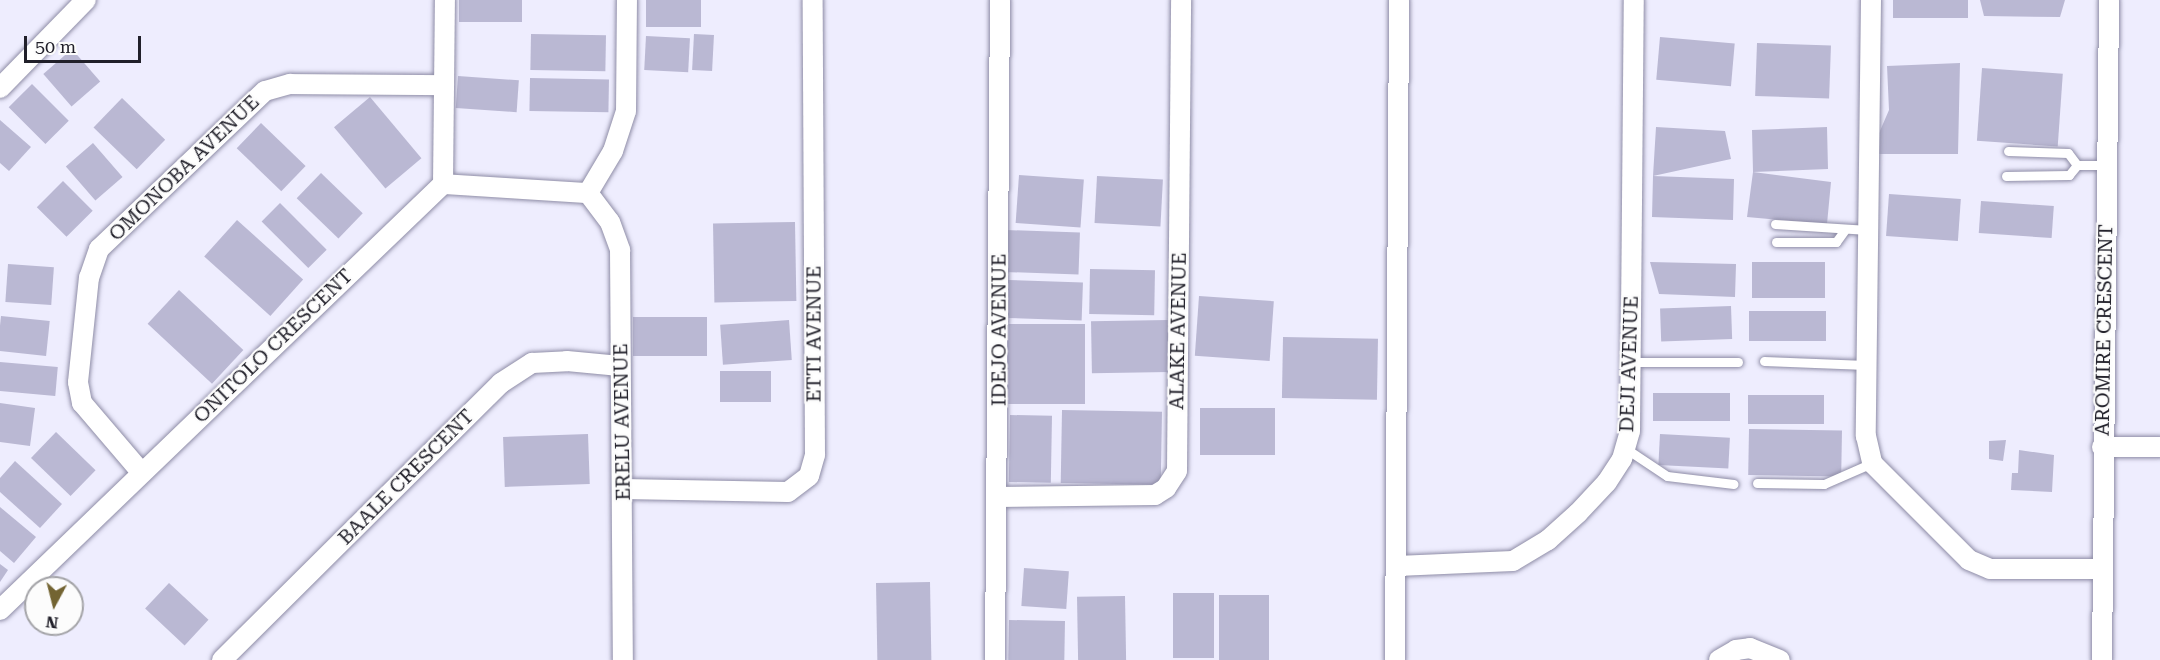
<!DOCTYPE html>
<style>
body{margin:0}
#map{position:relative;width:2160px;height:660px;overflow:hidden;background:#eeedfe;font-family:"Roboto Serif",serif}
div>[style]{position:absolute}
.building>*{inset:0;background:#bab8d3;transform-origin:0 0}
.roads{filter:drop-shadow(0 0 2px #8e8ca6) drop-shadow(0 0 2px #8e8ca6)}
.service>*{height:9px;margin:-4.5px;padding:0 4.5px;transform-origin:4.5px;border-radius:4.5px;background:#fff}
.minor>*{height:20px;margin:-10px;padding:0 10px;transform-origin:10px;border-radius:10px;background:#fff}
span{translate:-50% -50%;white-space:nowrap;text-align:center;line-height:1.15;-webkit-text-stroke:4.5px #fcfcfc;paint-order:stroke}
.street-label{font-size:20px;color:#21202a}
.north{position:absolute;left:24px;top:576px;width:60px;height:60px;box-sizing:border-box;background:#fcfcfc;border:2px solid #a4a4a8;border-radius:50%;rotate:187deg;font-size:16px;font-weight:700;line-height:24px;text-align:center;color:#21202a}
.north::after{content:'';display:block;margin:auto;width:21px;height:27px;background:#736432;clip-path:polygon(50% 0,100% 100%,50% 72%,0 100%)}
.scale{position:absolute;left:24px;top:36px;width:117px;height:27px;box-sizing:border-box;border:3px solid #21202a;border-top:0;padding-left:8px;font-size:18px;line-height:21px;white-space:nowrap;color:#21202a;-webkit-text-stroke:4px #fcfcfc;paint-order:stroke}
</style>
<div id="map">
<div class="building">
<div style="left:459px;top:0;width:63px;height:22px"></div>
<div style="left:646px;top:0;width:55px;height:27px"></div>
<div style="left:1893px;top:0;width:75px;height:18px"></div>
<div style="clip-path:polygon(1980px 0,2065px 0,2060px 17px,1984px 16px)"></div>
<div style="left:531px;top:34px;width:75px;height:36px;rotate:1deg"></div>
<div style="left:694px;top:34px;width:20px;height:36px;rotate:3deg"></div>
<div style="left:646px;top:36px;width:44px;height:34px;rotate:3deg"></div>
<div style="left:1660px;top:37px;width:75px;height:43px;rotate:5deg"></div>
<div style="left:1757px;top:43px;width:74px;height:53px;rotate:2deg"></div>
<div style="left:72px;top:49px;width:43px;height:38px;rotate:49deg"></div>
<div style="clip-path:polygon(1960px 63px,1958px 154px,1870px 154px,1889px 110px,1887px 66px)"></div>
<div style="left:1982px;top:68px;width:81px;height:73px;rotate:4deg"></div>
<div style="left:458px;top:76px;width:61px;height:32px;rotate:4deg"></div>
<div style="left:530px;top:78px;width:79px;height:33px;rotate:1deg"></div>
<div style="left:32px;top:84px;width:52px;height:33px;rotate:45deg"></div>
<div style="left:370px;top:97px;width:80px;height:47px;rotate:50deg"></div>
<div style="left:122px;top:98px;width:60px;height:41px;rotate:44deg"></div>
<div style="clip-path:polygon(0 120px,31px 147px,9px 171px,0 163px)"></div>
<div style="left:261px;top:123px;width:62px;height:35px;rotate:44deg"></div>
<div style="clip-path:polygon(1656px 127px,1725px 131px,1731px 159px,1653px 176px,1734px 179px,1733px 220px,1652px 217px,1653px 176px)"></div>
<div style="clip-path:polygon(1827px 127px,1828px 169px,1753px 172px,1831px 182px,1827px 224px,1747px 217px,1753px 172px,1752px 130px)"></div>
<div style="left:93px;top:143px;width:45px;height:36px;rotate:49deg"></div>
<div style="left:321px;top:173px;width:58px;height:35px;rotate:44deg"></div>
<div style="left:1019px;top:175px;width:65px;height:48px;rotate:4deg"></div>
<div style="left:1097px;top:176px;width:66px;height:47px;rotate:3deg"></div>
<div style="left:63px;top:181px;width:42px;height:37px;rotate:45deg"></div>
<div style="left:1889px;top:194px;width:72px;height:42px;rotate:4deg"></div>
<div style="left:1981px;top:201px;width:73px;height:32px;rotate:4deg"></div>
<div style="left:280px;top:203px;width:66px;height:26px;rotate:45deg"></div>
<div style="left:237px;top:220px;width:89px;height:49px;rotate:42deg"></div>
<div style="left:795px;top:222px;width:79px;height:82px;rotate:89deg"></div>
<div style="left:1006px;top:230px;width:74px;height:42px;rotate:2deg"></div>
<div style="clip-path:polygon(1650px 262px,1736px 264px,1735px 297px,1659px 294px)"></div>
<div style="left:1752px;top:262px;width:73px;height:36px"></div>
<div style="left:8px;top:264px;width:46px;height:38px;rotate:4deg"></div>
<div style="left:1090px;top:269px;width:65px;height:45px;rotate:1deg"></div>
<div style="left:1008px;top:280px;width:75px;height:38px;rotate:2deg"></div>
<div style="left:179px;top:290px;width:88px;height:46px;rotate:43deg"></div>
<div style="left:1199px;top:296px;width:75px;height:60px;rotate:4deg"></div>
<div style="left:1731px;top:306px;width:33px;height:71px;rotate:88deg"></div>
<div style="left:1749px;top:311px;width:77px;height:30px"></div>
<div style="left:1px;top:316px;width:49px;height:35px;rotate:6deg"></div>
<div style="left:633px;top:317px;width:74px;height:39px"></div>
<div style="left:789px;top:320px;width:40px;height:69px;rotate:86deg"></div>
<div style="left:1168px;top:320px;width:52px;height:77px;rotate:89deg"></div>
<div style="left:1008px;top:324px;width:77px;height:80px"></div>
<div style="left:1283px;top:337px;width:95px;height:61px;rotate:1deg"></div>
<div style="left:0;top:362px;width:58px;height:29px;rotate:5deg"></div>
<div style="left:771px;top:371px;width:31px;height:51px;rotate:90deg"></div>
<div style="left:1653px;top:393px;width:77px;height:28px"></div>
<div style="left:1748px;top:395px;width:76px;height:29px"></div>
<div style="clip-path:polygon(0 403px,35px 408px,30px 446px,0 442px)"></div>
<div style="left:1200px;top:408px;width:75px;height:47px"></div>
<div style="left:1062px;top:410px;width:100px;height:73px;rotate:1deg"></div>
<div style="left:1010px;top:415px;width:42px;height:67px;rotate:1deg"></div>
<div style="left:1749px;top:429px;width:93px;height:46px;rotate:1deg"></div>
<div style="left:56px;top:432px;width:55px;height:36px;rotate:44deg"></div>
<div style="left:588px;top:434px;width:50px;height:85px;rotate:88deg"></div>
<div style="left:1660px;top:434px;width:70px;height:31px;rotate:3deg"></div>
<div style="clip-path:polygon(2006px 440px,2003px 461px,1989px 459px,1989px 441px)"></div>
<div style="clip-path:polygon(2019px 450px,2054px 455px,2052px 492px,2011px 490px,2012px 473px,2018px 473px)"></div>
<div style="clip-path:polygon(15px 461px,62px 504px,40px 528px,0 492px,0 478px)"></div>
<div style="clip-path:polygon(0 507px,36px 537px,14px 563px,0 551px)"></div>
<div style="clip-path:polygon(0 564px,8px 570px,0 582px)"></div>
<div style="left:1024px;top:568px;width:45px;height:38px;rotate:4deg"></div>
<div style="left:930px;top:582px;width:78px;height:54px;rotate:89deg"></div>
<div style="left:169px;top:583px;width:54px;height:35px;rotate:43deg"></div>
<div style="left:1173px;top:593px;width:41px;height:65px"></div>
<div style="left:1269px;top:595px;width:65px;height:50px;rotate:90deg"></div>
<div style="left:1125px;top:596px;width:64px;height:48px;rotate:89deg"></div>
<div style="left:1009px;top:620px;width:56px;height:40px;rotate:1deg"></div>
</div>
<div class="roads">
<div class="service">
<div style="left:2008px;top:151px;width:60px;rotate:1.9deg"></div>
<div style="left:2068px;top:153px;width:15px;rotate:53deg"></div>
<div style="left:2077px;top:165px;width:30px"></div>
<div style="left:2006px;top:176px;width:63px;rotate:-0.9deg"></div>
<div style="left:2069px;top:175px;width:13px;rotate:-51deg"></div>
<div style="left:1775px;top:224px;width:93px;rotate:3.7deg"></div>
<div style="left:1776px;top:242px;width:60px"></div>
<div style="left:1836px;top:242px;width:14px;rotate:-54deg"></div>
<div style="left:1764px;top:361px;width:102px;rotate:2.2deg"></div>
<div style="left:1631px;top:362px;width:107px"></div>
<div style="left:1625px;top:448px;width:50px;rotate:33.7deg"></div>
<div style="left:1667px;top:476px;width:67px;rotate:6.8deg"></div>
<div style="left:1757px;top:483px;width:67px;rotate:0.9deg"></div>
<div style="left:1824px;top:484px;width:52px;rotate:-23.6deg"></div>
</div>
<div class="minor">
<div style="left:1871px;top:0;width:436px;rotate:90.7deg"></div>
<div style="left:1866px;top:436px;width:28px;rotate:77deg"></div>
<div style="left:1872px;top:463px;width:137px;rotate:45deg"></div>
<div style="left:1969px;top:560px;width:23px;rotate:23deg"></div>
<div style="left:1990px;top:569px;width:112px"></div>
<div style="left:0;top:88px;width:123px;rotate:-45.7deg"></div>
<div style="left:443px;top:184px;width:184px;rotate:-89.4deg"></div>
<div style="left:588px;top:193px;width:36px;rotate:53deg"></div>
<div style="left:610px;top:222px;width:30px;rotate:70deg"></div>
<div style="left:620px;top:250px;width:410px;rotate:89.6deg"></div>
<div style="left:588px;top:193px;width:49px;rotate:-59.2deg"></div>
<div style="left:613px;top:151px;width:42px;rotate:-72deg"></div>
<div style="left:626px;top:111px;width:111px;rotate:-89.5deg"></div>
<div style="left:2102px;top:447px;width:58px"></div>
<div style="left:141px;top:472px;width:91px;rotate:-130.5deg"></div>
<div style="left:82px;top:403px;width:21px;rotate:-101deg"></div>
<div style="left:78px;top:382px;width:105px;rotate:-84deg"></div>
<div style="left:89px;top:278px;width:31px;rotate:-71deg"></div>
<div style="left:99px;top:249px;width:229px;rotate:-43.6deg"></div>
<div style="left:265px;top:91px;width:26px;rotate:-16deg"></div>
<div style="left:290px;top:84px;width:154px;rotate:0.4deg"></div>
<div style="left:623px;top:489px;width:165px;rotate:1deg"></div>
<div style="left:788px;top:492px;width:26px;rotate:-37deg"></div>
<div style="left:809px;top:476px;width:22px;rotate:-74deg"></div>
<div style="left:815px;top:455px;width:455px;rotate:-90.3deg"></div>
<div style="left:998px;top:497px;width:157px;rotate:-0.7deg"></div>
<div style="left:1155px;top:495px;width:13px;rotate:-32deg"></div>
<div style="left:1166px;top:488px;width:20px;rotate:-57deg"></div>
<div style="left:1177px;top:471px;width:471px;rotate:-89.5deg"></div>
<div style="left:1397px;top:566px;width:116px;rotate:-2.5deg"></div>
<div style="left:1513px;top:561px;width:41px;rotate:-31deg"></div>
<div style="left:1548px;top:540px;width:40px;rotate:-42deg"></div>
<div style="left:1578px;top:513px;width:42px;rotate:-46.9deg"></div>
<div style="left:1607px;top:482px;width:27px;rotate:-57deg"></div>
<div style="left:1622px;top:459px;width:29px;rotate:-74deg"></div>
<div style="left:1630px;top:431px;width:431px;rotate:-89.5deg"></div>
<div style="left:0;top:610px;width:615px;rotate:-43.88deg"></div>
<div style="left:443px;top:184px;width:145px;rotate:3.6deg"></div>
<div style="left:222px;top:660px;width:393px;rotate:-44.8deg"></div>
<div style="left:501px;top:383px;width:37px;rotate:-33deg"></div>
<div style="left:532px;top:363px;width:35px;rotate:-3deg"></div>
<div style="left:567px;top:361px;width:53px;rotate:5.4deg"></div>
<div style="left:995px;top:660px;width:660px;rotate:-89.57deg"></div>
<div style="left:1395px;top:660px;width:660px;rotate:-89.65deg"></div>
<div style="left:1719px;top:660px;width:20px;rotate:-30deg"></div>
<div style="left:1736px;top:650px;width:14px;rotate:-8deg"></div>
<div style="left:1750px;top:648px;width:32px;rotate:22deg"></div>
<div style="left:2102px;top:660px;width:660px;rotate:-89.39deg"></div>
</div>
</div>
<div class="street-label">
<span style="left:184px;top:168px;rotate:-44deg">OMONOBA AVENUE</span>
<span style="left:999px;top:330px;rotate:-90deg">IDEJO AVENUE</span>
<span style="left:2104px;top:330px;rotate:-89deg">AROMIRE CRESCENT</span>
<span style="left:1178px;top:331px;rotate:-89deg">ALAKE AVENUE</span>
<span style="left:814px;top:334px;rotate:-90deg">ETTI AVENUE</span>
<span style="left:273px;top:346px;rotate:-44deg">ONITOLO CRESCENT</span>
<span style="left:1629px;top:364px;rotate:-88deg">DEJI AVENUE</span>
<span style="left:622px;top:422px;rotate:-91deg">ERELU AVENUE</span>
<span style="left:406px;top:477px;rotate:-45deg">BAALE CRESCENT</span>
</div>
<div class="north">N</div>
<div class="scale">50 m</div>
</div>
